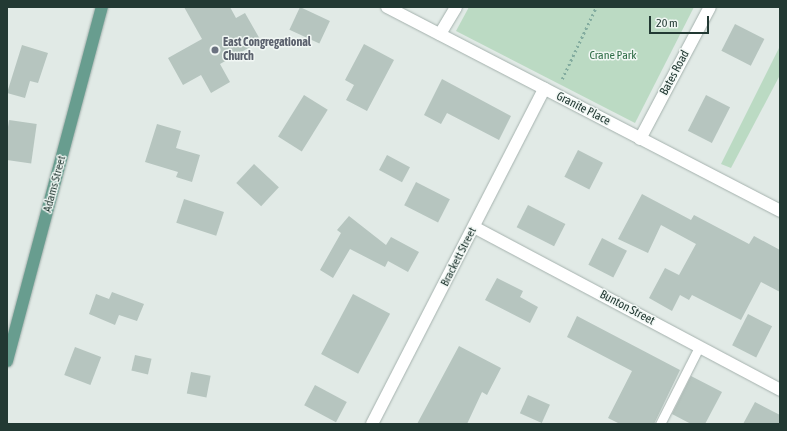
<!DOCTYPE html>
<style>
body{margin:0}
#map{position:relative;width:787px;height:431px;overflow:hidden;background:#e1eae6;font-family:"Asap Condensed",sans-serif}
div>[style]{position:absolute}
.green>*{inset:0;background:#bbdac3}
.building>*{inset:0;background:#b6c5bf;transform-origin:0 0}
.path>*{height:2.5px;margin-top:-1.25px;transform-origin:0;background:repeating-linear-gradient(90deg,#83ac9f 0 2px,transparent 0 5px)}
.roads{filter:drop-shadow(0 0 1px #a4b1ad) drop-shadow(0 0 1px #a4b1ad)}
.lane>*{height:9px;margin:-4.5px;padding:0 4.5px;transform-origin:4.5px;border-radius:4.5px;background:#fff}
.street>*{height:12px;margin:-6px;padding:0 6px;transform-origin:6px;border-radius:6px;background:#fff}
.primary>*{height:12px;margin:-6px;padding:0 6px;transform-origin:6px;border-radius:6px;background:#689d8f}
.dots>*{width:11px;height:11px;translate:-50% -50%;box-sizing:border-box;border:2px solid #f1f7f4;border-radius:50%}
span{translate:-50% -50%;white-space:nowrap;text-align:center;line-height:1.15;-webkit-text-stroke:3px #f1f7f4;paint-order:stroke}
.worship-label{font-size:12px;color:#5b616d;font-weight:700}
.left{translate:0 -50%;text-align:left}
.park-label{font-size:12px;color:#2f6d47}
.street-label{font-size:12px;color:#223933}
.frame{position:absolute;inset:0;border:8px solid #223933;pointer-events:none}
.scale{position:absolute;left:649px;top:16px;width:60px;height:18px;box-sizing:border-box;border:2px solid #223933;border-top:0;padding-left:5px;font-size:12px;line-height:14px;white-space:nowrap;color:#223933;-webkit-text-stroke:3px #f1f7f4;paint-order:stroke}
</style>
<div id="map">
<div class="green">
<div style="clip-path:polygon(469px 7px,694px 7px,635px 123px,456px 31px)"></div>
<div style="clip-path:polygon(780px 46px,780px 75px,731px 168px,721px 164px)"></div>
</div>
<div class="building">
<div style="clip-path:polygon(184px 7px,230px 7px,236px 18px,245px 13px,261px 41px,220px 64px,230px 82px,211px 93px,201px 75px,183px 85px,168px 58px,202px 39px)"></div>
<div style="left:300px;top:7px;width:33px;height:25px;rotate:25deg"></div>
<div style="left:735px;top:24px;width:33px;height:30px;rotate:27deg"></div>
<div style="clip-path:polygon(364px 44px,394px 60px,367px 111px,346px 100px,354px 85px,345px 80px)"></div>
<div style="clip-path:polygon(22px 45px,48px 53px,38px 83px,30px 81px,25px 98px,7px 93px)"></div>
<div style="clip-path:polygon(442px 79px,511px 116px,499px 140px,447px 113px,441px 124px,424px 115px)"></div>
<div style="left:304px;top:95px;width:28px;height:49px;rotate:32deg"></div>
<div style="left:706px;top:95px;width:27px;height:40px;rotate:27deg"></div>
<div style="left:9px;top:120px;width:28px;height:40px;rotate:8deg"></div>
<div style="clip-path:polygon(157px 124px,181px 131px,176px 148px,200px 155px,192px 182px,176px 177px,178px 172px,145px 162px)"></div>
<div style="left:578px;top:150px;width:28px;height:30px;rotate:27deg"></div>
<div style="left:387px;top:155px;width:26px;height:17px;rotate:28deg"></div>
<div style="left:254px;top:164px;width:34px;height:26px;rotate:43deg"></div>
<div style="left:416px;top:182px;width:38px;height:26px;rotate:27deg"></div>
<div style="clip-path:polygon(642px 194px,691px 220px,694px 215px,749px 244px,754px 236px,780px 250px,780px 292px,761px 282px,741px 320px,692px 295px,689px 300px,680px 295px,672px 311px,649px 298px,665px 268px,679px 275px,696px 244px,661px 225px,648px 253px,618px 239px)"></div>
<div style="left:184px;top:199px;width:42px;height:25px;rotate:18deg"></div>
<div style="left:528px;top:205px;width:42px;height:25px;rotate:27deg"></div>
<div style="clip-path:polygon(349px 216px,386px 245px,391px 237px,419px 252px,408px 272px,388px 261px,385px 267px,350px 249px,333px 278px,320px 270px,341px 233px,337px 230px)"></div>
<div style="left:602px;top:238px;width:28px;height:30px;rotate:27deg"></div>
<div style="clip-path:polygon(497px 278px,523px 291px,520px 297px,538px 307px,530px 323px,485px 300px)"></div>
<div style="clip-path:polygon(112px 292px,144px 304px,137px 321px,119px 315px,115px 325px,89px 314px,96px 294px,109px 299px)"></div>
<div style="left:353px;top:294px;width:42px;height:68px;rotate:28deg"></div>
<div style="left:748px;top:314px;width:27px;height:35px;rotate:27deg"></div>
<div style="clip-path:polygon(577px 316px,680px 370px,654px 424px,620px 424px,608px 418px,632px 371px,567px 337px)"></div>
<div style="clip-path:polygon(459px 346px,501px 368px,487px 395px,482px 392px,467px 424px,417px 424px)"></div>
<div style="left:75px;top:347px;width:28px;height:30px;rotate:21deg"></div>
<div style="left:135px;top:355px;width:17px;height:16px;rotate:13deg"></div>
<div style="left:191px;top:372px;width:20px;height:22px;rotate:11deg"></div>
<div style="clip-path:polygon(691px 376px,722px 392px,705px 424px,691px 424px,672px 414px)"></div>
<div style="left:315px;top:385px;width:36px;height:23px;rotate:28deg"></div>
<div style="left:528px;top:395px;width:24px;height:20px;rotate:24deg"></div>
<div style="clip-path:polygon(755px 402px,780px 415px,780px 424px,743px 424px)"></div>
</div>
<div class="path">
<div style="left:562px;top:79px;width:80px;rotate:-64.7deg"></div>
</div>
<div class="roads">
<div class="lane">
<div style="left:660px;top:424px;width:86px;rotate:-63.1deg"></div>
</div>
<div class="street">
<div style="left:387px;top:7px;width:443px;rotate:27.4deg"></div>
<div style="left:440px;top:34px;width:31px;rotate:-59deg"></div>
<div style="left:640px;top:139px;width:149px;rotate:-62.1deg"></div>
<div style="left:474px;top:227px;width:347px;rotate:28deg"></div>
<div style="left:372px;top:424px;width:377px;rotate:-62.8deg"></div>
</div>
<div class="primary">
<div style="left:7px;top:361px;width:367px;rotate:-75deg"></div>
</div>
</div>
<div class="dots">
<div style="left:215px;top:50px;background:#6b7280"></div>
</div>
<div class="worship-label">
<span class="left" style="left:223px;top:50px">East Congregational<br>Church</span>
</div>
<div class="park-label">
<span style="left:613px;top:56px">Crane Park</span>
</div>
<div class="street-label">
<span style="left:675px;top:73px;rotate:-62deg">Bates Road</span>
<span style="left:583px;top:109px;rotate:27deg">Granite Place</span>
<span style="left:55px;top:184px;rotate:-75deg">Adams Street</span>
<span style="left:459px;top:257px;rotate:-63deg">Brackett Street</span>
<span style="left:627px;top:308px;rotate:28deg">Bunton Street</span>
</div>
<div class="frame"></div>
<div class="scale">20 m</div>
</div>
